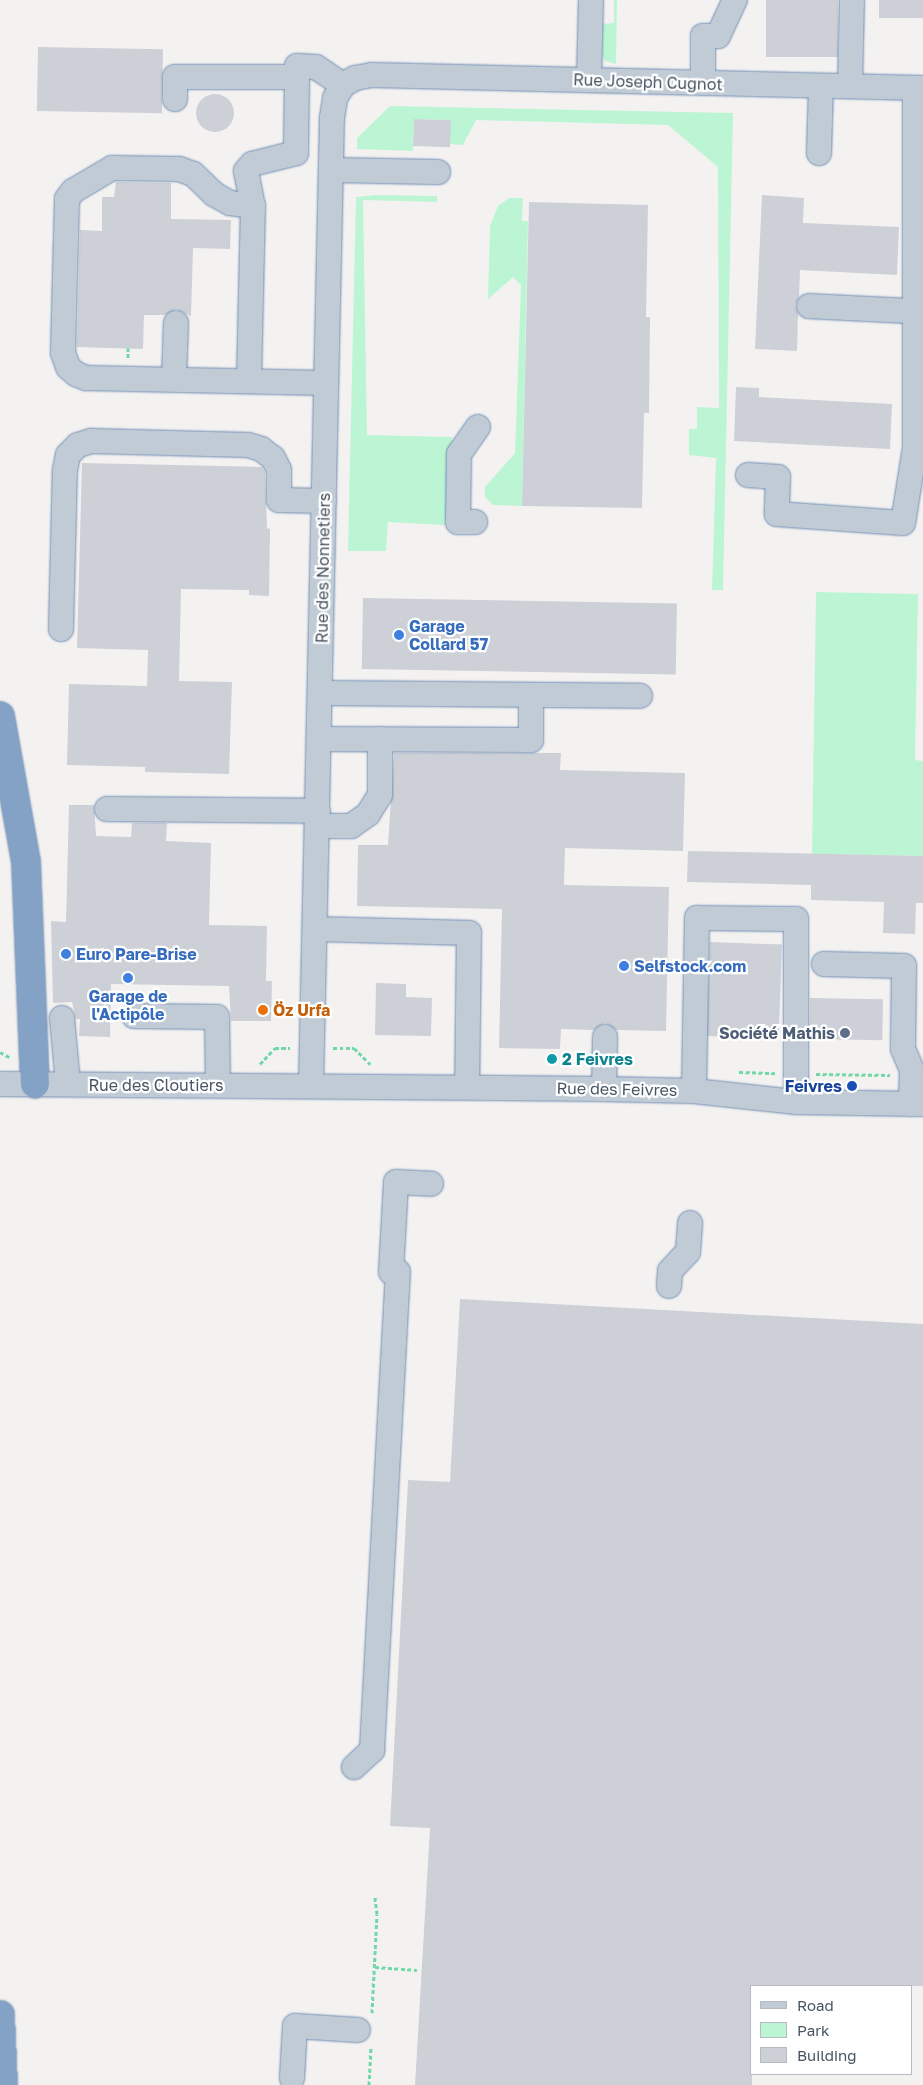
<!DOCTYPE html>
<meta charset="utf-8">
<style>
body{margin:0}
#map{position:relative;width:923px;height:2085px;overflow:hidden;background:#f4f2f1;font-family:"Golos Text",sans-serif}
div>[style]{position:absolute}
.green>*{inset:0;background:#bcf5d4}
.building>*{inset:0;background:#cdd0d7;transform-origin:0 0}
.round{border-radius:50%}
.path>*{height:3px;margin-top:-1.5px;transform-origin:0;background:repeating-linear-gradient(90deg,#70d8a7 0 4px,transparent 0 6.5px)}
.roads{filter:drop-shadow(0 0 1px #6f8db2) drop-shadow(0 0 1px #6f8db2)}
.minor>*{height:24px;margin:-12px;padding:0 12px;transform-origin:12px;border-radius:12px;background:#c1cbd5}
.highway>*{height:28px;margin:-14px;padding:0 14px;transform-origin:14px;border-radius:14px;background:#84a2c6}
.dots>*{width:14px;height:14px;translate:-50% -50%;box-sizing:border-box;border:2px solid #fff;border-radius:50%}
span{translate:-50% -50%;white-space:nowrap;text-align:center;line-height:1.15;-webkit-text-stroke:4.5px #fff;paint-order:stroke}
.street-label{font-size:16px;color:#475462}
.shop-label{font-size:16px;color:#366cbe;font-weight:700}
.left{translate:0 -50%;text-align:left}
.food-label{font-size:16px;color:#c56008;font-weight:700}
.service-label{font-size:16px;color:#4e5e75;font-weight:700}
.right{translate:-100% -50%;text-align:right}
.culture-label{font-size:16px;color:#0d838f;font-weight:700}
.transit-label{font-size:16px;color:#164399;font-weight:700}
.legend{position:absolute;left:750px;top:1985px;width:162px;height:90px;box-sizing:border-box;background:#fff;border:1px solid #b5bbc0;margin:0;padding:6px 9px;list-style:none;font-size:15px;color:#475462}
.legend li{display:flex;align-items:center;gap:10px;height:25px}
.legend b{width:25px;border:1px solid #b5bbc0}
</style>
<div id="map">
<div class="green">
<div style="clip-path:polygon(614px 0,617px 0,616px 64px,605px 61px,598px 44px,600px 24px,614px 23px)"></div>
<div style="clip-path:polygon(390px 106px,733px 113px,723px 590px,712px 590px,716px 458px,689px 455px,689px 429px,697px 429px,697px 407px,719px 408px,718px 167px,668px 125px,476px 120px,463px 145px,450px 144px,450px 120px,414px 119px,413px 151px,357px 149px,357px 138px)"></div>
<div style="clip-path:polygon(377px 195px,437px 196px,437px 202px,363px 200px,367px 435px,452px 437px,451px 522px,444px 525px,388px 522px,386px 551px,348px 551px,356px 197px)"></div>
<div style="clip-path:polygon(509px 198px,523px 198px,522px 221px,528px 221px,522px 506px,493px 505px,485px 497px,485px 487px,515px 453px,521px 285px,513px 277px,488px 299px,490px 226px,498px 206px)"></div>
<div style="clip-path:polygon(816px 592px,918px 594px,915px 760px,923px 761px,923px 856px,812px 854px)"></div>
</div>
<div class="building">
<div style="left:766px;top:0;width:72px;height:57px"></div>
<div style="left:879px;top:0;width:44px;height:18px"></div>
<div style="left:38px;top:47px;width:125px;height:64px;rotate:1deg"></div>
<div class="round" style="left:196px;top:94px;width:38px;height:38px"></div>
<div style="left:414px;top:119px;width:37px;height:27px;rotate:2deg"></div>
<div style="clip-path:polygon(116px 182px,171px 183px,171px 219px,231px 220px,230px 249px,193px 248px,191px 316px,176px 309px,165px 315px,144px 315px,143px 349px,77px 347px,80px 230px,102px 231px,102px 197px,114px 197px)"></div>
<div style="clip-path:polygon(762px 195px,804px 198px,803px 223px,899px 227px,897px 275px,800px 270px,799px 297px,795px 305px,798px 314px,797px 351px,755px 349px)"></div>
<div style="clip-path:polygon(529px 202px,648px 205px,646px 317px,650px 317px,649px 413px,644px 413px,642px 508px,522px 506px)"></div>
<div style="clip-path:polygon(736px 387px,759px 388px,759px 397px,892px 404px,890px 449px,734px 441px)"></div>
<div style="clip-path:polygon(82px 463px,262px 467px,265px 473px,267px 528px,270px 529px,269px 596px,249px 595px,249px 590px,181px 589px,179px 681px,232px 682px,229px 774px,145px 772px,145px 767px,67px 765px,69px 684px,147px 686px,148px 650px,77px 648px)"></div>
<div style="left:363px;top:598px;width:314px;height:71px;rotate:1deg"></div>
<div style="clip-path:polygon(394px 753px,561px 753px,560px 770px,685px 773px,683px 851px,565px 848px,564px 885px,669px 887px,666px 1031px,617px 1030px,605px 1023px,593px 1030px,561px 1029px,560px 1049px,499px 1048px,502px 909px,357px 906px,358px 845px,388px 845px)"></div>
<div style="clip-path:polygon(69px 805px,94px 805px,96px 836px,131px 837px,132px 823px,167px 823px,166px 841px,211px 843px,209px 925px,267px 926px,266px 981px,272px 981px,271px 1021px,231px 1021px,229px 986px,111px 984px,110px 1037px,79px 1036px,80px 1019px,76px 1019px,72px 1002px,53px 1003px,51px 921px,66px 922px)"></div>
<div style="clip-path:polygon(688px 851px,923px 856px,923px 903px,916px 903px,915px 934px,883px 933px,884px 902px,811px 900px,811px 885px,687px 882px)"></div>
<div style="left:710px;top:942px;width:72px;height:94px;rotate:2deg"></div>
<div style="clip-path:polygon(376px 983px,406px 984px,406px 997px,432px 998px,431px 1036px,375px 1035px)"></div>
<div style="left:810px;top:998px;width:73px;height:41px;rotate:1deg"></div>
<div style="clip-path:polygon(460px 1299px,923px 1324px,923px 1986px,752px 1986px,752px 2085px,415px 2085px,430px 1828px,390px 1826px,408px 1480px,450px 1482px)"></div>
</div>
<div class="path">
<div style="left:128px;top:358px;width:10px;rotate:-90deg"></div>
<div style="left:333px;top:1048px;width:21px"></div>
<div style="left:354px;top:1048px;width:23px;rotate:45deg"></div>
<div style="left:0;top:1052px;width:13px;rotate:29deg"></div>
<div style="left:260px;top:1064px;width:22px;rotate:-47deg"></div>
<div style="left:275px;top:1048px;width:15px"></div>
<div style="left:739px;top:1072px;width:36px;rotate:2deg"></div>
<div style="left:816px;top:1074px;width:74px;rotate:0.8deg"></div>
<div style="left:375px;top:1967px;width:42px;rotate:4.1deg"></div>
<div style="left:372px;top:2013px;width:99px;rotate:-87.1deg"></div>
<div style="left:377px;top:1914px;width:17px;rotate:-97deg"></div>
<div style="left:369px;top:2085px;width:38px;rotate:-87deg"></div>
</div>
<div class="roads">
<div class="minor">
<div style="left:297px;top:77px;width:11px;rotate:-90deg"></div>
<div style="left:297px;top:66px;width:19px;rotate:3deg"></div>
<div style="left:316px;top:67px;width:32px;rotate:34deg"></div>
<div style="left:589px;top:80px;width:80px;rotate:-88.6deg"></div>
<div style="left:703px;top:83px;width:47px;rotate:-90deg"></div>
<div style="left:703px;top:36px;width:15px"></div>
<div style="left:718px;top:36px;width:40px;rotate:-65deg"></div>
<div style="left:850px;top:86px;width:86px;rotate:-88.7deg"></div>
<div style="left:175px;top:99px;width:22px;rotate:-90deg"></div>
<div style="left:175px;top:77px;width:122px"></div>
<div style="left:297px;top:77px;width:76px;rotate:90.8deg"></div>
<div style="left:296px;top:153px;width:45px;rotate:166deg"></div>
<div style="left:252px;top:164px;width:9px;rotate:131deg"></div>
<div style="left:246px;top:171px;width:36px;rotate:79deg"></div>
<div style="left:819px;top:153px;width:67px;rotate:-88.3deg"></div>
<div style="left:331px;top:170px;width:107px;rotate:1.1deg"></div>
<div style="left:809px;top:306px;width:104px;rotate:2.8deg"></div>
<div style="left:174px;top:379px;width:56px;rotate:-88deg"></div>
<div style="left:249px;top:381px;width:175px;rotate:-88.7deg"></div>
<div style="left:253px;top:206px;width:23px;rotate:-173deg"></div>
<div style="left:230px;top:203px;width:18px;rotate:-151deg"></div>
<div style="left:214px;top:194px;width:29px;rotate:-136deg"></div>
<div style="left:193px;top:174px;width:15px;rotate:-160deg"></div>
<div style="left:179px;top:169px;width:67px;rotate:-179.1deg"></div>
<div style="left:112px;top:168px;width:45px;rotate:149.5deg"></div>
<div style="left:73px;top:191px;width:10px;rotate:127deg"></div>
<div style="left:67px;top:199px;width:154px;rotate:91.5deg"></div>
<div style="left:63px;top:353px;width:15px;rotate:70deg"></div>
<div style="left:68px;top:367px;width:11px;rotate:41deg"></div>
<div style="left:76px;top:374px;width:11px;rotate:22deg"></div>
<div style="left:86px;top:378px;width:240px;rotate:1.2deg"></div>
<div style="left:748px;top:475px;width:30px;rotate:4deg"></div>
<div style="left:778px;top:477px;width:37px;rotate:92deg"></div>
<div style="left:777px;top:514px;width:126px;rotate:4.1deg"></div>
<div style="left:903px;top:523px;width:76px;rotate:-80.9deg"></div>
<div style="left:915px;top:448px;width:360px;rotate:-90deg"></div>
<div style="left:475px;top:522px;width:17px;rotate:180deg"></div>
<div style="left:458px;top:522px;width:68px;rotate:-89.2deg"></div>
<div style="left:459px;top:454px;width:33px;rotate:-55deg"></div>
<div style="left:61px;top:629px;width:159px;rotate:-88.6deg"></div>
<div style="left:65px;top:470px;width:15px;rotate:-79deg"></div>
<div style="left:68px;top:455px;width:14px;rotate:-45deg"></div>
<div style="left:78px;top:445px;width:14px;rotate:-17deg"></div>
<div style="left:91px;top:441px;width:157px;rotate:1.5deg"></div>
<div style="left:248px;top:445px;width:14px;rotate:17deg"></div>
<div style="left:261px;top:449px;width:15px;rotate:37deg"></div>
<div style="left:273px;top:458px;width:13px;rotate:63deg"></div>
<div style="left:279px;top:470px;width:30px;rotate:90deg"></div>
<div style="left:279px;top:500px;width:45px;rotate:1.3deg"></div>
<div style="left:320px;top:693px;width:320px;rotate:0.5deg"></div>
<div style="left:319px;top:739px;width:212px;rotate:0.3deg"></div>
<div style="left:531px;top:740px;width:45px;rotate:-90deg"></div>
<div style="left:107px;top:809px;width:211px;rotate:0.5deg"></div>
<div style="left:318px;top:826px;width:33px"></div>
<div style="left:351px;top:826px;width:21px;rotate:-35deg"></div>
<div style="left:368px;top:814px;width:22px;rotate:-58deg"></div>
<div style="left:380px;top:795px;width:56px;rotate:-90deg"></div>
<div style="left:316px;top:929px;width:153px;rotate:1.5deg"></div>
<div style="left:469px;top:933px;width:153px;rotate:90.7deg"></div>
<div style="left:824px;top:964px;width:80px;rotate:1.4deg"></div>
<div style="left:904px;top:966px;width:83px;rotate:90.7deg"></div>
<div style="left:903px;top:1049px;width:23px;rotate:67deg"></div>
<div style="left:912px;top:1070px;width:34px;rotate:92deg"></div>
<div style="left:134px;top:1016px;width:83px;rotate:0.7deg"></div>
<div style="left:217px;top:1017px;width:68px;rotate:89.2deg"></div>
<div style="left:62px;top:1018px;width:66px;rotate:84.8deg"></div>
<div style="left:0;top:1084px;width:604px;rotate:0.47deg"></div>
<div style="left:604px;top:1089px;width:90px;rotate:1.3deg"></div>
<div style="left:694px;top:1091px;width:103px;rotate:6.2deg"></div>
<div style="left:796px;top:1102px;width:127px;rotate:0.9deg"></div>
<div style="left:311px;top:1086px;width:968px;rotate:-88.76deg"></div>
<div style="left:332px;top:118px;width:20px;rotate:-81deg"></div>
<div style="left:335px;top:98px;width:15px;rotate:-58deg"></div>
<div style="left:343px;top:85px;width:14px;rotate:-30deg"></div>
<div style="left:355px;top:78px;width:17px;rotate:-10deg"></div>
<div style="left:372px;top:75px;width:551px;rotate:1.35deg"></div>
<div style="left:604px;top:1089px;width:52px;rotate:-88.9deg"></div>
<div style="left:694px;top:1091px;width:173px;rotate:-89deg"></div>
<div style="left:697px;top:918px;width:99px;rotate:0.6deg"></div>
<div style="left:796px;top:919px;width:183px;rotate:90deg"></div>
<div style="left:391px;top:1272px;width:90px;rotate:-86.8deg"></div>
<div style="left:396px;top:1182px;width:35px;rotate:3deg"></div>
<div style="left:669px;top:1286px;width:15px;rotate:-86deg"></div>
<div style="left:670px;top:1271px;width:26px;rotate:-47deg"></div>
<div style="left:688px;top:1252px;width:29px;rotate:-86deg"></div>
<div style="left:354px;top:1767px;width:25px;rotate:-43deg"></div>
<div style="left:372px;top:1750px;width:479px;rotate:-86.9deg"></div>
<div style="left:292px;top:2078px;width:52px;rotate:-86.7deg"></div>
<div style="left:295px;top:2026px;width:63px;rotate:3.6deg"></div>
</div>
<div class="highway">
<div style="left:0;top:716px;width:148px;rotate:79.9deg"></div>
<div style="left:26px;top:862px;width:222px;rotate:87.7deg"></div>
<div style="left:0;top:2015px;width:70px;rotate:87.5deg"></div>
</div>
</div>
<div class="dots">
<div style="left:399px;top:635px;background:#3f7fe0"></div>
<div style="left:66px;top:954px;background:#3f7fe0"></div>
<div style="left:624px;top:966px;background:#3f7fe0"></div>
<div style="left:128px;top:978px;background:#3f7fe0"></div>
<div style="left:263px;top:1010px;background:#e8710a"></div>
<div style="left:845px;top:1033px;background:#5c6f8a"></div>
<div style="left:552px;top:1059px;background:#0f9aa8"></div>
<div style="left:852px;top:1086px;background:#1a4fb4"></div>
</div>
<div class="street-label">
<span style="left:648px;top:82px;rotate:2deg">Rue Joseph Cugnot</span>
<span style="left:323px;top:568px;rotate:-89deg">Rue des Nonnetiers</span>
<span style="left:156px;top:1085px">Rue des Cloutiers</span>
<span style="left:617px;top:1089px;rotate:1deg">Rue des Feivres</span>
</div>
<div class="shop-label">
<span class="left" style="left:409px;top:635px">Garage<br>Collard 57</span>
<span class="left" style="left:76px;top:954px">Euro Pare-Brise</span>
<span class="left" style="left:634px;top:966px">Selfstock.com</span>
<span style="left:128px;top:1005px">Garage de<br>l'Actipôle</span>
</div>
<div class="food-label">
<span class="left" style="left:273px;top:1010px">Öz Urfa</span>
</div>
<div class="service-label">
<span class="right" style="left:835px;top:1033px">Société Mathis</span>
</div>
<div class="culture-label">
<span class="left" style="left:562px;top:1059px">2 Feivres</span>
</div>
<div class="transit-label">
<span class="right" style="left:842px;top:1086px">Feivres</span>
</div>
<ul class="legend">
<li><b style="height:6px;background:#c1cbd5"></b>Road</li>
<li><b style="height:14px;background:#bcf5d4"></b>Park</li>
<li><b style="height:14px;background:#cdd0d7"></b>Building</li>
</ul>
</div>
